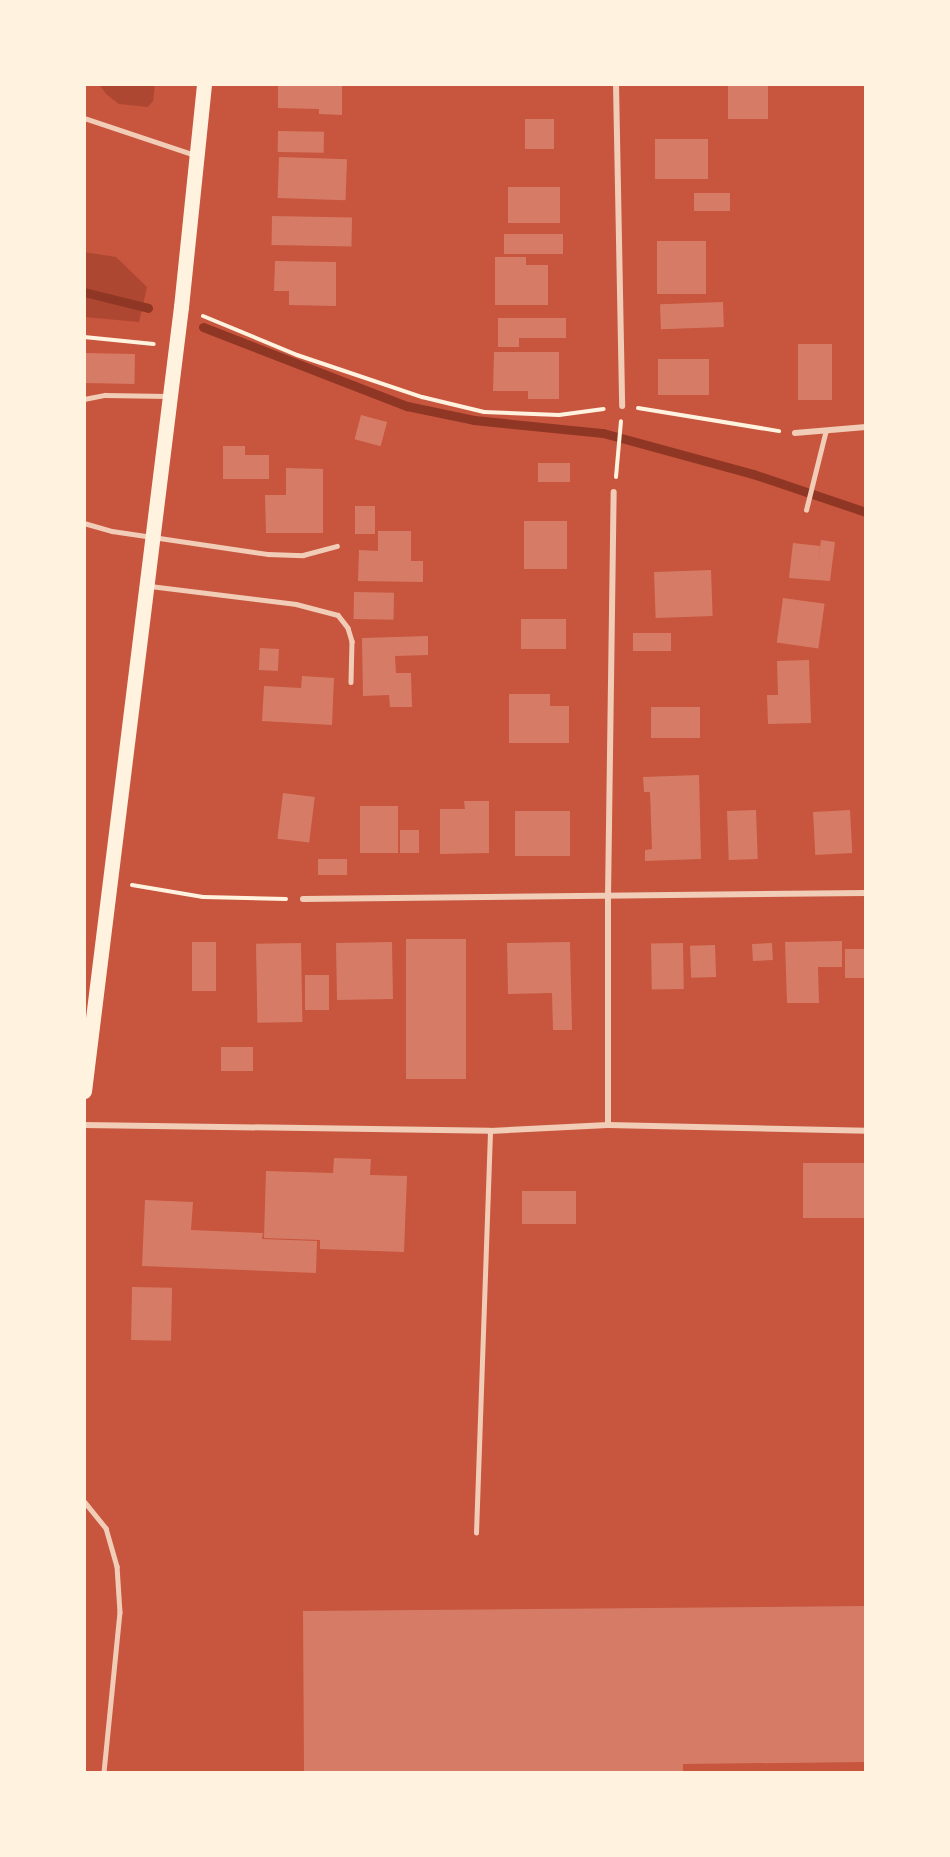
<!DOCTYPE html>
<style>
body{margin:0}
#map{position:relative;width:950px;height:1857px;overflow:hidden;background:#c8553d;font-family:Merriweather,serif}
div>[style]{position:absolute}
.green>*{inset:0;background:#ae4732}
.stream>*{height:9px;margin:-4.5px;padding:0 4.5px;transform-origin:4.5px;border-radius:4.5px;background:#8f3625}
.building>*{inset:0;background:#d67c66;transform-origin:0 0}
.path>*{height:4px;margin:-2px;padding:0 2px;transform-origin:2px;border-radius:2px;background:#fff3e0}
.service>*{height:4.5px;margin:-2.25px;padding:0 2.25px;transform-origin:2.25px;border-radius:2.25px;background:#f1ccb7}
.minor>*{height:6px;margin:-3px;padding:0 3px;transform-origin:3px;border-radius:3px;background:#f1ccb7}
.primary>*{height:15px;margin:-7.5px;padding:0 7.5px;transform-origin:7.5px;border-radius:7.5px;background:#fff3e0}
span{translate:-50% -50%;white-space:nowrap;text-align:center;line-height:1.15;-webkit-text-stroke:5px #fff3e0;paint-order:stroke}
.frame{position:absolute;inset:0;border:86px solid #fff3e0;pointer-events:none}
</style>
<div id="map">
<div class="green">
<div style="clip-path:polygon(99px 84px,155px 84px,153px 101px,148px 107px,119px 104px,106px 94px)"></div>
<div style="clip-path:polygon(84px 252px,116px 257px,147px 287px,139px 322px,84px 317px)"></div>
</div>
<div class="stream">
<div style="left:84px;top:292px;width:66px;rotate:14deg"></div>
<div style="left:203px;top:327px;width:219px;rotate:21.2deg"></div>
<div style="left:407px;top:406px;width:68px;rotate:11.8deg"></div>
<div style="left:474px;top:420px;width:130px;rotate:5.8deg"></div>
<div style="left:603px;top:433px;width:156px;rotate:15.3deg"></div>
<div style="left:753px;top:474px;width:119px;rotate:18.6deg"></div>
</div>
<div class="building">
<div style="clip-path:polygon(278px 84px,342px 84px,342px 115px,319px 114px,319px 109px,278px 108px)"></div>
<div style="left:728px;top:84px;width:40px;height:35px"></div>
<div style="left:525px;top:119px;width:29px;height:30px"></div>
<div style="left:278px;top:131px;width:46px;height:21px;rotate:1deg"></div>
<div style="left:655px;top:139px;width:53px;height:40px"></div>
<div style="left:279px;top:157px;width:68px;height:41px;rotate:2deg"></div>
<div style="left:508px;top:187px;width:52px;height:36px"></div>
<div style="left:694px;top:193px;width:36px;height:18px"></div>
<div style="left:272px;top:216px;width:80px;height:29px;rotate:1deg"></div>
<div style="left:504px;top:234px;width:59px;height:20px"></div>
<div style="left:657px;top:241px;width:49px;height:53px"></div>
<div style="clip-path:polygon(495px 257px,526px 257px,526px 265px,548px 265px,548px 305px,495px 305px)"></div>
<div style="clip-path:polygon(275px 261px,336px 262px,336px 306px,289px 305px,289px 291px,274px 291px)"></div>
<div style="left:723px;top:302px;width:25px;height:63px;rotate:88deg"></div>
<div style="clip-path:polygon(498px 318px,566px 318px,566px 338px,519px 338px,519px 347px,498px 347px)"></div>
<div style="left:798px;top:344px;width:34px;height:56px"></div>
<div style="clip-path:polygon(494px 352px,559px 352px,559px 399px,528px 399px,528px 391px,493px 391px)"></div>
<div style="left:84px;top:353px;width:51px;height:30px;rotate:1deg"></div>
<div style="left:658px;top:359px;width:51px;height:36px"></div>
<div style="left:361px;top:415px;width:27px;height:25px;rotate:15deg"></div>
<div style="clip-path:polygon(223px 446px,245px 446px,245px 455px,269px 455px,269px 479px,223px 479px)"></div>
<div style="left:538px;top:463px;width:32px;height:19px"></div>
<div style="clip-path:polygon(286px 468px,323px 469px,323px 533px,266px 533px,265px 495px,286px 495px)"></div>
<div style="left:355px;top:506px;width:20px;height:28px"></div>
<div style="left:524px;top:521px;width:43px;height:48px"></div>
<div style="clip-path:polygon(378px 531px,411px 531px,411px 561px,423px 561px,423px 582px,358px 581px,359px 550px,378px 551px)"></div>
<div style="clip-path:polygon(821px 540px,835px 542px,830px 581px,789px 578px,793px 543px,820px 546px,818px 564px)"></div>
<div style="left:711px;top:570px;width:46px;height:57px;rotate:88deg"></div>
<div style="left:354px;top:592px;width:40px;height:27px;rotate:1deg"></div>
<div style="left:783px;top:598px;width:42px;height:45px;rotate:8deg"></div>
<div style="left:521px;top:619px;width:45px;height:30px"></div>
<div style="left:671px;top:633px;width:18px;height:38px;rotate:90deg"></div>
<div style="clip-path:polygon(428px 636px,428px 655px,395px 656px,396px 673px,411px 673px,412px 707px,390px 707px,389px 695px,363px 696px,362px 638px)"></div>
<div style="left:260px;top:648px;width:19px;height:22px;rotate:3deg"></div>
<div style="clip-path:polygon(809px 660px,811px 723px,768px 724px,767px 695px,778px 695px,777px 661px)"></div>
<div style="clip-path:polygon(302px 676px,334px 678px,332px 725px,262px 721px,264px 686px,301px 688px)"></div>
<div style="clip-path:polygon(509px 694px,550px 694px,550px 706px,569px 706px,569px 743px,509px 743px)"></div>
<div style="left:700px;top:707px;width:31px;height:49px;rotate:90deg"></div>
<div style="clip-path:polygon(699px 775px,701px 859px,645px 861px,645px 850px,652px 849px,650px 792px,644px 792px,643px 777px)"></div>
<div style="left:283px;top:793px;width:32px;height:46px;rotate:7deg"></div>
<div style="clip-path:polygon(464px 801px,489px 801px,489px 853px,440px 854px,440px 809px,465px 809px)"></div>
<div style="left:398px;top:806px;width:47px;height:38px;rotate:90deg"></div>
<div style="left:756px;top:810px;width:49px;height:29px;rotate:88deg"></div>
<div style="left:850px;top:810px;width:43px;height:37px;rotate:87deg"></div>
<div style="left:515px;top:811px;width:55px;height:45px"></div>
<div style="left:400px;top:830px;width:19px;height:23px"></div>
<div style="left:318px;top:859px;width:29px;height:16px"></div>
<div style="left:406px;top:939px;width:60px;height:140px"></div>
<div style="clip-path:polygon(842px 941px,842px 967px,818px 967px,819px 1003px,787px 1003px,785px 942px)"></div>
<div style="left:192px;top:942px;width:24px;height:49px"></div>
<div style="left:392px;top:942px;width:57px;height:56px;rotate:89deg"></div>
<div style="clip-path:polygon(570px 942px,572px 1030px,553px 1030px,552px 993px,508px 994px,507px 943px)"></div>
<div style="left:301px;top:943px;width:79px;height:45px;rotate:89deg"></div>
<div style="left:683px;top:943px;width:46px;height:32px;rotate:89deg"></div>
<div style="left:772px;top:943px;width:17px;height:20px;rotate:87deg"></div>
<div style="left:715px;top:945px;width:32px;height:25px;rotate:88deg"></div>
<div style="left:845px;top:949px;width:21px;height:29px"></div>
<div style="left:305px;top:975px;width:24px;height:35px"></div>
<div style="left:221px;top:1047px;width:32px;height:24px"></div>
<div style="clip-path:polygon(334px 1158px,371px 1159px,370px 1175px,407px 1176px,404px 1252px,320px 1249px,320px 1240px,264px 1238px,266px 1171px,333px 1173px)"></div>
<div style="left:866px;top:1163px;width:55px;height:63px;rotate:90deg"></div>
<div style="left:522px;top:1191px;width:54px;height:33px"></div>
<div style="clip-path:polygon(145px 1200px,193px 1202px,191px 1230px,263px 1233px,262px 1239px,317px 1241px,316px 1273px,142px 1266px)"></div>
<div style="left:132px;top:1287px;width:40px;height:53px;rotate:1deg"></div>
<div style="clip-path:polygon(866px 1606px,866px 1762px,683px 1764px,683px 1773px,304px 1773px,303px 1611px)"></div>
</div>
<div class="path">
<div style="left:203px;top:316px;width:102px;rotate:22.5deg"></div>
<div style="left:297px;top:355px;width:132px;rotate:18.6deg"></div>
<div style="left:422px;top:397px;width:64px;rotate:13.6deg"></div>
<div style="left:484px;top:412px;width:75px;rotate:2.3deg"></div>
<div style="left:559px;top:415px;width:45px;rotate:-7.6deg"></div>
<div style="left:84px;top:337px;width:70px;rotate:5.7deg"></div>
<div style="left:638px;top:408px;width:143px;rotate:9.3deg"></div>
<div style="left:616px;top:477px;width:56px;rotate:-84.9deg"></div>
<div style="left:132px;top:885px;width:72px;rotate:9.6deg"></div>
<div style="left:203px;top:897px;width:83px;rotate:1.4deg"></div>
</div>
<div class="service">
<div style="left:84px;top:118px;width:117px;rotate:18.4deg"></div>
<div style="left:84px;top:399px;width:21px;rotate:-11deg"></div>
<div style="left:105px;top:395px;width:62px;rotate:0.9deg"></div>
<div style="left:806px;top:510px;width:82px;rotate:-76deg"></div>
<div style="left:84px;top:523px;width:29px;rotate:16deg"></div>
<div style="left:112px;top:531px;width:158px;rotate:8.4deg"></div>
<div style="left:268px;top:554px;width:35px;rotate:2deg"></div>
<div style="left:303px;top:555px;width:35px;rotate:-15deg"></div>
<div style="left:150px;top:586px;width:147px;rotate:7deg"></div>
<div style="left:296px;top:604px;width:43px;rotate:14.7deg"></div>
<div style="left:338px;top:615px;width:16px;rotate:52deg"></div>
<div style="left:348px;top:628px;width:14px;rotate:73deg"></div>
<div style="left:352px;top:641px;width:41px;rotate:91.4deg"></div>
<div style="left:84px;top:1501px;width:35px;rotate:51deg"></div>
<div style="left:106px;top:1528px;width:40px;rotate:74deg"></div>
<div style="left:117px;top:1566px;width:46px;rotate:86.3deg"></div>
<div style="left:120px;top:1612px;width:162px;rotate:95.7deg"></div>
<div style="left:476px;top:1533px;width:402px;rotate:-88deg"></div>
</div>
<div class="minor">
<div style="left:616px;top:84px;width:322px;rotate:88.9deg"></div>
<div style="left:795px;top:433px;width:71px;rotate:-4.8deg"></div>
<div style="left:303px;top:899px;width:563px;rotate:-0.61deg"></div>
<div style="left:84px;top:1125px;width:406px;rotate:0.8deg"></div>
<div style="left:490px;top:1131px;width:118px;rotate:-2.9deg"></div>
<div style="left:608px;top:1125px;width:258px;rotate:1.3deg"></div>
<div style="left:608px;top:1125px;width:228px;rotate:-90deg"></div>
<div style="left:608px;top:897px;width:405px;rotate:-89.2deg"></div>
</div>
<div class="primary">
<div style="left:84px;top:1091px;width:790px;rotate:-82.95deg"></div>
<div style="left:181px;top:307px;width:224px;rotate:-84.1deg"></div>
</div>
<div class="frame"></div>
</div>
